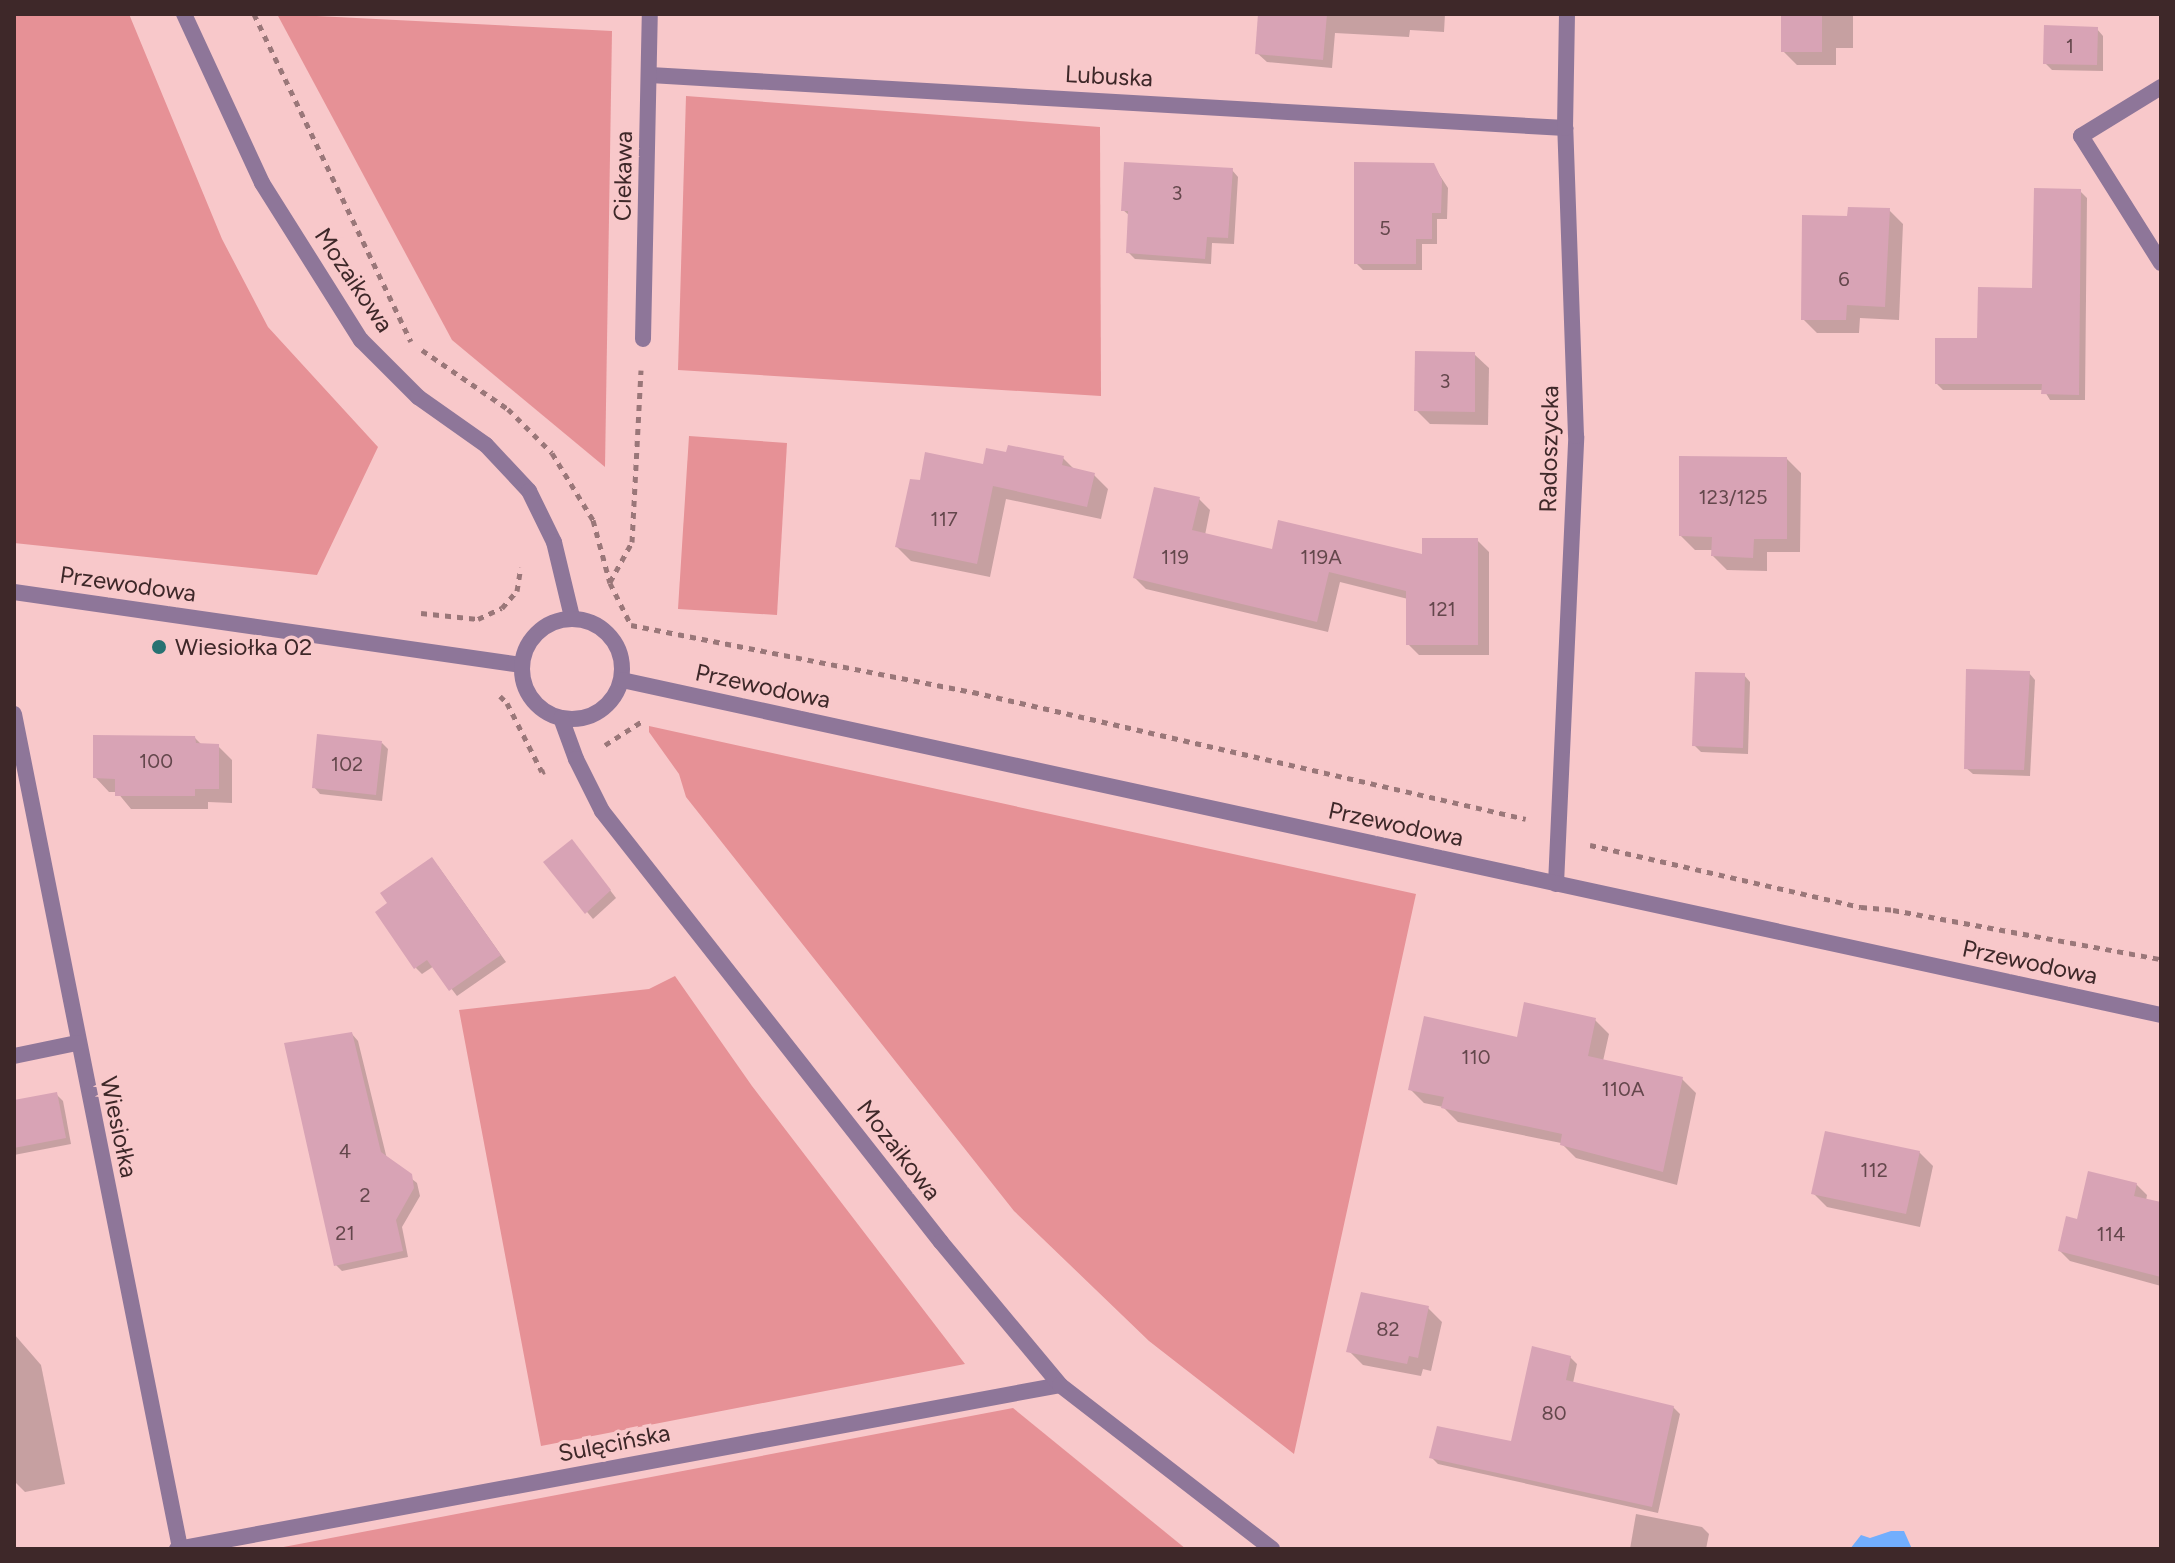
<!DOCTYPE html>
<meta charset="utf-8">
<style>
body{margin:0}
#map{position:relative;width:2175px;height:1563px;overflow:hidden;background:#f8c8ca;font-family:Figtree,sans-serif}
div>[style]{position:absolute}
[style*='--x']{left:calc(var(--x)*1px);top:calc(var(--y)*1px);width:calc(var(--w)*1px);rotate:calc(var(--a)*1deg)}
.green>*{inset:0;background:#e69196}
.water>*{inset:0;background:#72aefd}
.shadow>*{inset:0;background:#0003}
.building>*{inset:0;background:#d8a3b5}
.path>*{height:5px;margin-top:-2.5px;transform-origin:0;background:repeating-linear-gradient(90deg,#9a7779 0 6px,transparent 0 12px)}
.minor>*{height:16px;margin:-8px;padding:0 8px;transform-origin:8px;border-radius:8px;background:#8e7699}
.tertiary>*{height:16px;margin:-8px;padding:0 8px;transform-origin:8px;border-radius:8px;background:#8e7699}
.tertiary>.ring{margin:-8px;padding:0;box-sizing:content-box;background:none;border:16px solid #8e7699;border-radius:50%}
.dots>*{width:22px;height:22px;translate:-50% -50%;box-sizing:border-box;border:4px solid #f8c8ca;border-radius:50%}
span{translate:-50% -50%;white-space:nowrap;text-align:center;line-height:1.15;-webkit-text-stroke:7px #f8c8ca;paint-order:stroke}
.number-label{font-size:20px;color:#64474c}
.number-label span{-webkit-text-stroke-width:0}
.street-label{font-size:24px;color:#3e2829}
.poi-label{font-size:24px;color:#3e2829}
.left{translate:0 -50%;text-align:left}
.frame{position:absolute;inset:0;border:16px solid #3e2829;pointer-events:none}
</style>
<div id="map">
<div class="green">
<div style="clip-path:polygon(14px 14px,129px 14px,222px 239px,268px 327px,378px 447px,317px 575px,14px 543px)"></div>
<div style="clip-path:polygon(277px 14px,612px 31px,605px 467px,452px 340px)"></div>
<div style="clip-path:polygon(686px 96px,1100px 127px,1101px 396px,678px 370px)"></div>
<div style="clip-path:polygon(689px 436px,787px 443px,777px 615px,678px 609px)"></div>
<div style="clip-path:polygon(649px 726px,1416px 894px,1294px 1454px,1149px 1341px,1014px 1211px,686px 797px,679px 774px,649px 732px)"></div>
<div style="clip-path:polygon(675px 976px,752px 1086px,965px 1364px,541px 1446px,459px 1010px,649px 989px)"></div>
<div style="clip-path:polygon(1013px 1408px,1186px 1549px,273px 1549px)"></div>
</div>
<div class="water">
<div style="clip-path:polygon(1891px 1531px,1904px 1531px,1912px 1549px,1850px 1549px,1861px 1535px,1870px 1538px)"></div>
</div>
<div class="shadow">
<div style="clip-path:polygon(1260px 14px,1445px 14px,1444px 32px,1410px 30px,1409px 37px,1335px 33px,1332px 68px,1267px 62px,1257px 53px)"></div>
<div style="clip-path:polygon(1783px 14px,1853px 14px,1853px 48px,1836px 48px,1836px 65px,1797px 65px,1783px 51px)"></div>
<div style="clip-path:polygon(2097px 29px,2103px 36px,2103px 71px,2052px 70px,2045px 63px)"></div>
<div style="clip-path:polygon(1433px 165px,1448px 188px,1447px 219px,1437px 219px,1437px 244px,1422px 244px,1422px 270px,1363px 270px,1356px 263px)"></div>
<div style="clip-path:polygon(1232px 170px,1238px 177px,1234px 244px,1212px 243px,1211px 264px,1135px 259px,1128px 252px,1130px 216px,1123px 210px)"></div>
<div style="clip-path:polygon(2080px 191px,2087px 198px,2085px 400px,2050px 400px,2044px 390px,1943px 390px,1937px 384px,2034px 290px)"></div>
<div style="clip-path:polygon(1889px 210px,1903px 224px,1899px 320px,1860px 318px,1859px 333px,1817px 333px,1803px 319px,1849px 218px)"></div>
<div style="clip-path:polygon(1474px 354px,1489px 368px,1488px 425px,1430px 424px,1416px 410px)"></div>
<div style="clip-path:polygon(1063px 458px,1076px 471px,1094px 475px,1108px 489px,1101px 519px,1006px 499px,990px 577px,911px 561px,897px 547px,922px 483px,984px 466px)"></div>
<div style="clip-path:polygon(1787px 459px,1801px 473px,1800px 552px,1767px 552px,1767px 571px,1727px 570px,1713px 556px,1713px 550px,1695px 550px,1681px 536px)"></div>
<div style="clip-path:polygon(1199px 499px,1210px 510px,1205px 535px,1273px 551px,1424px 556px,1477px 540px,1489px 552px,1489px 655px,1419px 655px,1408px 644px,1408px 599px,1340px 582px,1328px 632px,1146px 589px,1135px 578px)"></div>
<div style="clip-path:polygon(2029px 673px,2035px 680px,2030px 776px,1973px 774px,1966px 768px)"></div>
<div style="clip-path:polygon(1744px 675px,1750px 682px,1748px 754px,1701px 752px,1694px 745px)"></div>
<div style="clip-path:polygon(195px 738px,202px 745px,218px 746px,232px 760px,232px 803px,208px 802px,208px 809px,131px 809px,117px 792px,109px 792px,95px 777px)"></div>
<div style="clip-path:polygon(382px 743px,388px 749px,382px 801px,320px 794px,314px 787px)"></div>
<div style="clip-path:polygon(578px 848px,616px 898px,593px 919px,546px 863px)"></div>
<div style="clip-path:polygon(438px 866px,506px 962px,457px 996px,434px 966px,422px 974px,416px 968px)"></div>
<div style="clip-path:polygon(1595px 1020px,1609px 1034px,1603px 1061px,1682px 1079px,1696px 1093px,1677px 1185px,1576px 1158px,1561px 1143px,1458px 1122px,1443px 1107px,1424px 1103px,1410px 1089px,1518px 1039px)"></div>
<div style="clip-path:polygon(352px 1034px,358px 1041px,387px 1159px,417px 1183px,420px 1196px,402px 1227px,408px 1257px,342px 1271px,336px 1265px)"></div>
<div style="clip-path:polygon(56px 1094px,63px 1101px,71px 1144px,14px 1155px,14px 1102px)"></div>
<div style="clip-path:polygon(1919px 1152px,1933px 1166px,1920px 1227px,1827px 1207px,1813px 1193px)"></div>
<div style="clip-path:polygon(2136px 1184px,2147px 1195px,2146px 1201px,2161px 1205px,2161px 1286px,2070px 1261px,2060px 1251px,2078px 1221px)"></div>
<div style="clip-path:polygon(1428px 1308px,1442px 1322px,1431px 1371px,1423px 1369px,1421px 1376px,1363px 1365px,1349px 1351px)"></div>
<div style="clip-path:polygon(14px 1334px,41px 1365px,65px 1484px,25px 1492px,14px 1481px)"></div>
<div style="clip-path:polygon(1570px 1357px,1577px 1364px,1573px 1383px,1673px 1407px,1680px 1414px,1658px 1513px,1438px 1464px,1432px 1458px,1513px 1444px)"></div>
<div style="clip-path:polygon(1636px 1514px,1702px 1527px,1709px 1534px,1706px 1549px,1630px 1549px)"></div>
</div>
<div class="building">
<div style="clip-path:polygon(1258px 14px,1327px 14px,1323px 60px,1255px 54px)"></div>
<div style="clip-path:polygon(1781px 14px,1822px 14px,1822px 52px,1781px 52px)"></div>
<div style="clip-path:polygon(2044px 25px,2098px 27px,2097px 65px,2043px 64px)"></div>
<div style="clip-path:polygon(1124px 162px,1233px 168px,1228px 238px,1207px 237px,1205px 259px,1126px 253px,1128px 211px,1121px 211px)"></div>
<div style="clip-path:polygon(1354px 162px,1434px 163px,1442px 180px,1441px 213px,1432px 213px,1432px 239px,1416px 239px,1416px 264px,1354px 264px)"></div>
<div style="clip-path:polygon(2034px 188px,2081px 189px,2079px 395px,2041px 394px,2042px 384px,1935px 384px,1935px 338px,1977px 338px,1978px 287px,2032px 288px)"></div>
<div style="clip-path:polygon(1848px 207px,1890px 208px,1885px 307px,1847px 305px,1846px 320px,1801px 320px,1802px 215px,1847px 216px)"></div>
<div style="clip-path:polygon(1415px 351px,1475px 352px,1475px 412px,1414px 411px)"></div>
<div style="clip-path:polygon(1008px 445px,1064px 456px,1062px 465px,1095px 473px,1087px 507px,993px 486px,977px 564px,895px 547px,910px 479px,920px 480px,925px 452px,983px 464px,986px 448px,1006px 452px)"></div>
<div style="clip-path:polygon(1679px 456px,1787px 457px,1787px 539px,1754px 539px,1753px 558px,1711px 556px,1712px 537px,1679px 536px)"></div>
<div style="clip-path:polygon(1154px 487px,1200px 497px,1192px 530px,1272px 549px,1278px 520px,1422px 554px,1422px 538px,1478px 538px,1478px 645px,1406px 645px,1406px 591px,1329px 572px,1317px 622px,1133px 578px)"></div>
<div style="clip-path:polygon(1966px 669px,2030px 671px,2024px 770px,1964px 769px)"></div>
<div style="clip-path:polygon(1695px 672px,1745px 673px,1743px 748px,1692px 746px)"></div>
<div style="clip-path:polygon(317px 734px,382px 741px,376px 795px,312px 788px)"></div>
<div style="clip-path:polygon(93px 735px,195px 736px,196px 743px,219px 744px,219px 789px,195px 789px,195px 796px,115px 796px,115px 779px,93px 778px)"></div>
<div style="clip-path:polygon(572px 839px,611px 890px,585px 914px,543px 862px)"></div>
<div style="clip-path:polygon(432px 857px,501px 955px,449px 991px,427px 960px,414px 969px,375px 912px,387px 903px,380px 893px)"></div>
<div style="clip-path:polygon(1524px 1002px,1596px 1018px,1588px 1056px,1683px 1077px,1663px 1172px,1560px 1145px,1562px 1134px,1441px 1108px,1444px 1097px,1408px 1090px,1424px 1016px,1517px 1037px)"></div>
<div style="clip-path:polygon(352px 1032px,381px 1152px,412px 1174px,414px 1188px,396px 1220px,403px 1251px,334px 1266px,284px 1043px)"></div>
<div style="clip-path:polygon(57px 1092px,66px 1138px,14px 1148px,14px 1100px)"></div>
<div style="clip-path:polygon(1825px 1131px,1920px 1151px,1906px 1214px,1811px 1194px)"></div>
<div style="clip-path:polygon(2088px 1171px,2137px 1183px,2134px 1196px,2161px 1202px,2161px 1277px,2058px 1251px,2066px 1216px,2077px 1219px)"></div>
<div style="clip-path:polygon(1361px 1292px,1429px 1306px,1418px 1358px,1409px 1356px,1407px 1364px,1346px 1352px)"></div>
<div style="clip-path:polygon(1532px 1346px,1571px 1356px,1566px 1380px,1674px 1406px,1652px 1507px,1429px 1458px,1437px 1426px,1511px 1441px)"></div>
</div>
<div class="path">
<div style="--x:254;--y:14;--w:363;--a:64.4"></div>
<div style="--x:422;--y:350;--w:104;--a:34.5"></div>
<div style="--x:508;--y:409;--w:62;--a:45"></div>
<div style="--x:552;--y:453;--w:79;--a:58.5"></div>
<div style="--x:593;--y:520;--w:65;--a:74.9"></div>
<div style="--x:610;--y:583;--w:47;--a:63.4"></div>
<div style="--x:631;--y:625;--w:349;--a:11.1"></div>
<div style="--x:973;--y:692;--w:567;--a:12.93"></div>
<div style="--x:610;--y:582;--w:46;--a:-61.2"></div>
<div style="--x:632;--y:542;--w:172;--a:-87"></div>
<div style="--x:421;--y:613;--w:57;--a:6"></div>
<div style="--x:478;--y:619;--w:26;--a:-25"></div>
<div style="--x:502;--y:608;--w:23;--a:-49"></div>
<div style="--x:517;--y:591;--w:24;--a:-81"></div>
<div style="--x:500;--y:696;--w:10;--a:45"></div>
<div style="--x:507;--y:703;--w:77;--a:63.1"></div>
<div style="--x:542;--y:772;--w:3;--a:-18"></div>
<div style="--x:605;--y:745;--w:46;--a:-32.7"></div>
<div style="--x:1590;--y:845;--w:278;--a:12.9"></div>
<div style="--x:1861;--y:907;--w:32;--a:5"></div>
<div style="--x:1893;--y:910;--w:272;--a:10.4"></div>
</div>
<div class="minor">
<div style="--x:650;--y:75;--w:917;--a:3.32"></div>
<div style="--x:2161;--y:87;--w:94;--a:148.5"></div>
<div style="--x:2081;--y:136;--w:150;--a:57.8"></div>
<div style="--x:643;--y:339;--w:325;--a:-88.8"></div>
<div style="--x:14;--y:714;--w:850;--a:78.74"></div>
<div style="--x:1556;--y:884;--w:448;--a:-87.4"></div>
<div style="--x:1576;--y:436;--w:308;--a:-92"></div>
<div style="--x:1565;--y:128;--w:114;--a:-89"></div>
<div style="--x:14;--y:1056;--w:64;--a:-11.7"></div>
<div style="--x:177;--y:1549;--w:898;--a:-10.52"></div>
</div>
<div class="tertiary">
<div style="--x:184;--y:14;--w:186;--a:65.2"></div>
<div style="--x:262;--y:183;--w:186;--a:57.8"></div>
<div style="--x:361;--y:340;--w:81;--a:45"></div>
<div style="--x:418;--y:397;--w:83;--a:35.2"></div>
<div style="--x:486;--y:445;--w:63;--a:46.9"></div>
<div style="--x:529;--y:491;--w:57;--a:63.9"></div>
<div style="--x:554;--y:542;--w:77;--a:76.5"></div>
<div style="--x:14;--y:592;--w:512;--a:8.19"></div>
<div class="ring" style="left:522px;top:619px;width:84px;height:84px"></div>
<div style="--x:622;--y:680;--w:1575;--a:12.28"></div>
<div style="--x:561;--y:718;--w:44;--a:69.9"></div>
<div style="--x:576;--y:759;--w:58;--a:63.4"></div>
<div style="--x:602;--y:811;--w:548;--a:51.81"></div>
<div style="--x:941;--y:1242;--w:186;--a:50.2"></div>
<div style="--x:1060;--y:1385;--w:268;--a:37.7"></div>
</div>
<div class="dots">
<div style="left:159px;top:647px;background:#277272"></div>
</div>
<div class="number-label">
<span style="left:2070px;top:46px">1</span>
<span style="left:1177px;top:193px">3</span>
<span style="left:1385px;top:228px">5</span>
<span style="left:1844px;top:279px">6</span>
<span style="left:1445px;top:381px">3</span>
<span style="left:1733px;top:497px">123/125</span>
<span style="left:944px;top:519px">117</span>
<span style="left:1175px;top:557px">119</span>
<span style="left:1321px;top:557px">119A</span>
<span style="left:1442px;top:609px">121</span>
<span style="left:156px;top:761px">100</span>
<span style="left:347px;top:764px">102</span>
<span style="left:1476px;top:1057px">110</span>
<span style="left:1623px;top:1089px">110A</span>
<span style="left:345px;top:1151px">4</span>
<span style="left:1874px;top:1170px">112</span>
<span style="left:365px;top:1195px">2</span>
<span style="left:345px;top:1233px">21</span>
<span style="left:2111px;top:1234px">114</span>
<span style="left:1388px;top:1329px">82</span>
<span style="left:1554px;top:1413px">80</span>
</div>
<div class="street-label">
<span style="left:1109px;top:76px;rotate:3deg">Lubuska</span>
<span style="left:623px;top:176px;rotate:-89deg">Ciekawa</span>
<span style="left:354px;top:280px;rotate:56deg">Mozaikowa</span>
<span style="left:1549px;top:449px;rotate:-89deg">Radoszycka</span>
<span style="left:128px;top:584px;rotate:8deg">Przewodowa</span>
<span style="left:763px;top:686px;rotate:12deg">Przewodowa</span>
<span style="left:1396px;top:824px;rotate:12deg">Przewodowa</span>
<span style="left:2030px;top:962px;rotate:12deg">Przewodowa</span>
<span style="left:119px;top:1127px;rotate:78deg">Wiesiołka</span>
<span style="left:899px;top:1150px;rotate:52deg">Mozaikowa</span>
<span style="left:614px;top:1443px;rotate:-11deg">Sulęcińska</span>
</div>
<div class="poi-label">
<span class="left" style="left:175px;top:647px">Wiesiołka 02</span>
</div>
<div class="frame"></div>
</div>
